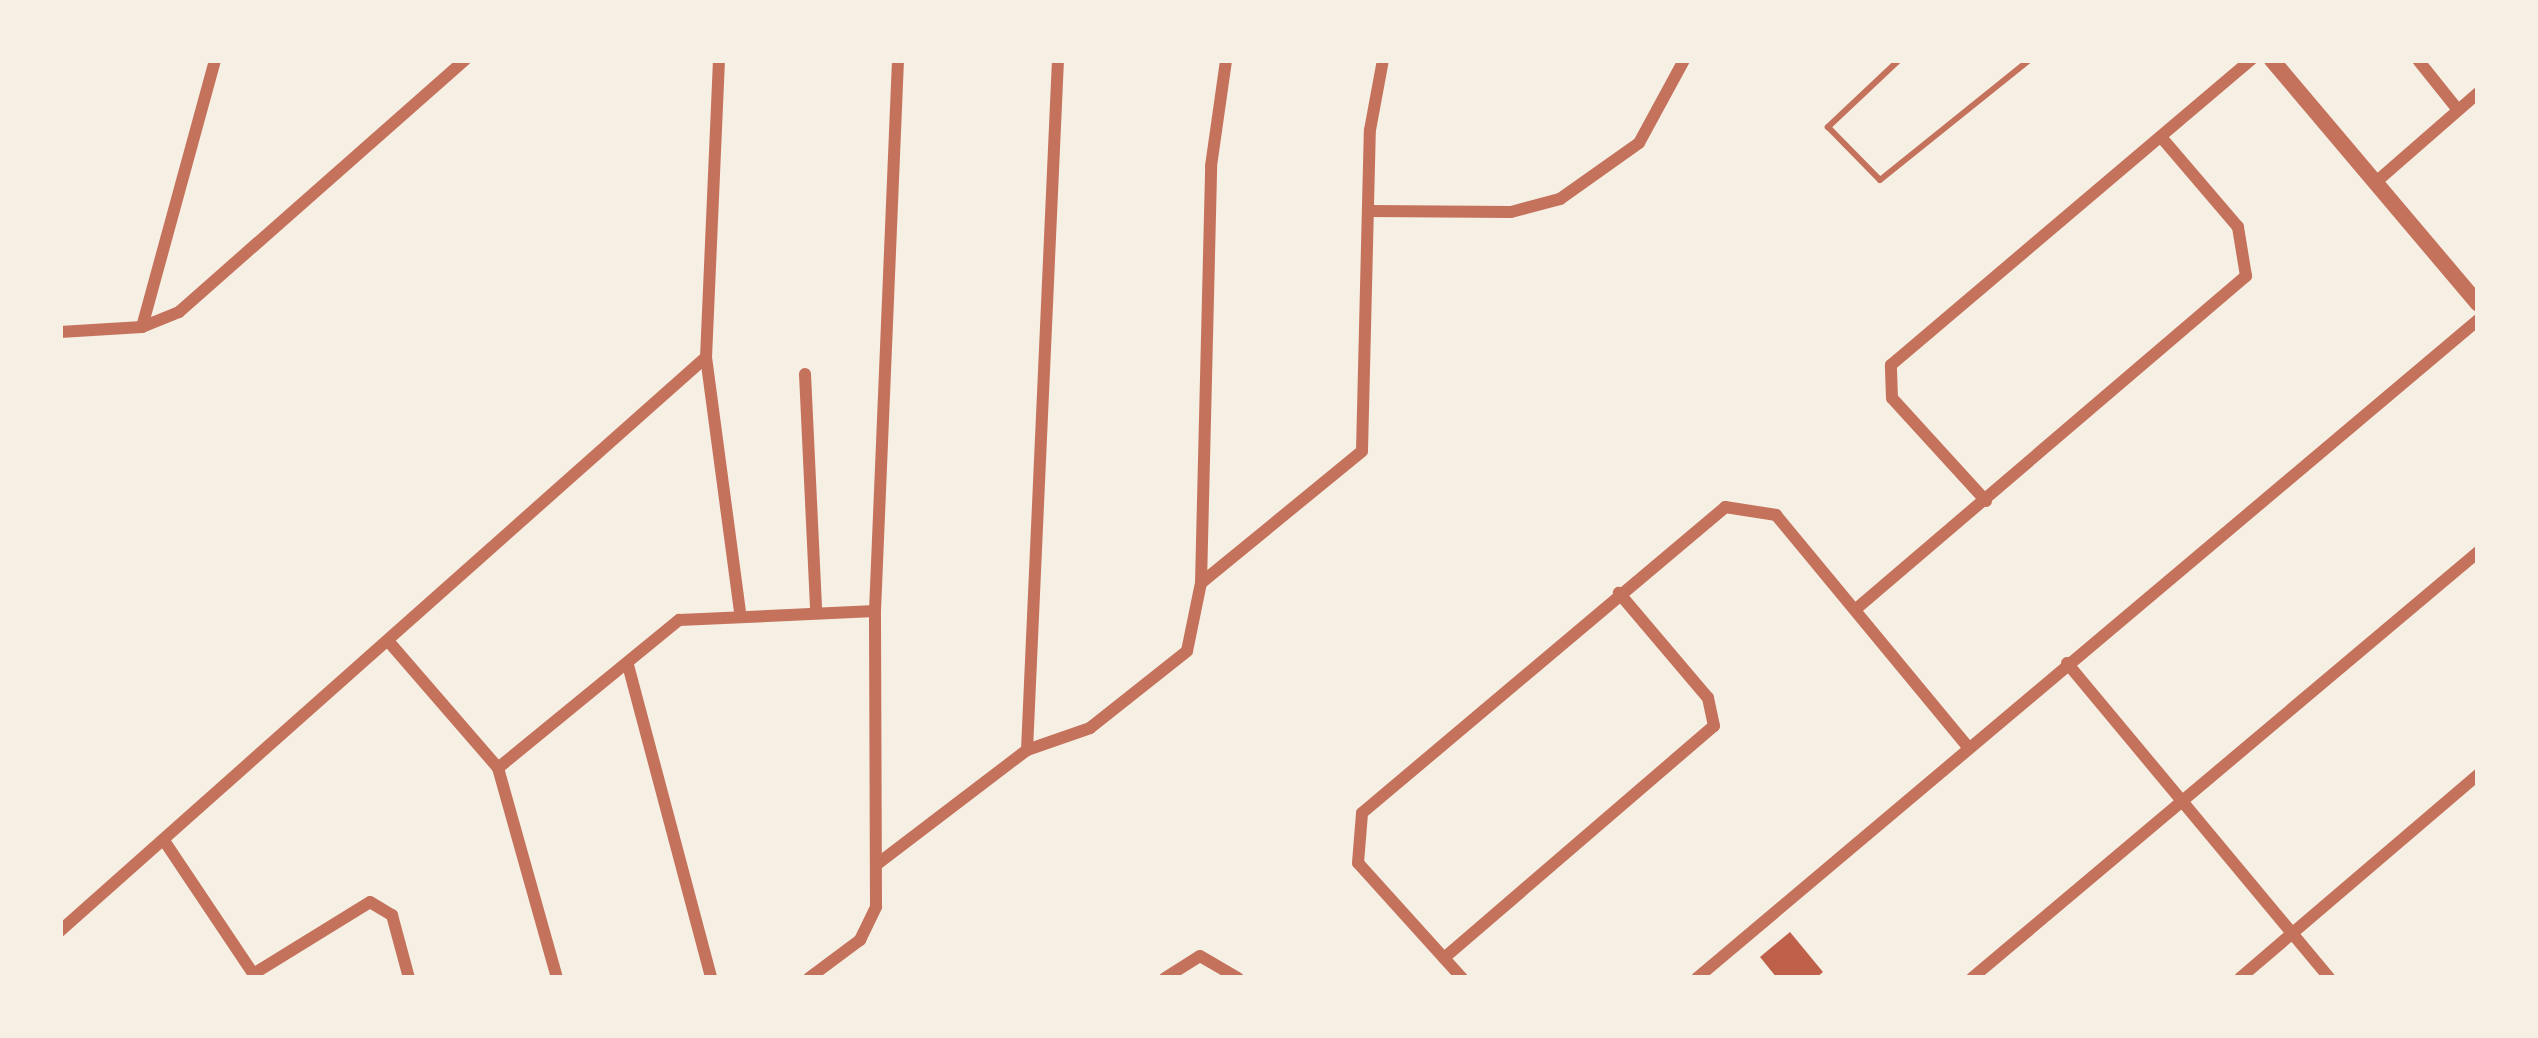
<!DOCTYPE html>
<style>
body{margin:0}
#map{position:relative;width:2538px;height:1038px;overflow:hidden;background:#f6efe4;font-family:Jost,sans-serif}
div>[style]{position:absolute}
[style*='--x']{left:calc(var(--x)*1px);top:calc(var(--y)*1px);width:calc(var(--w)*1px);rotate:calc(var(--a)*1deg)}
.building>*{inset:0;background:#bf614a}
.service>*{height:6px;margin:-3px;padding:0 3px;transform-origin:3px;border-radius:3px;background:#c5725c}
.minor>*{height:12px;margin:-6px;padding:0 6px;transform-origin:6px;border-radius:6px;background:#c5725c}
.tertiary>*{height:16px;margin:-8px;padding:0 8px;transform-origin:8px;border-radius:8px;background:#c5725c}
span{translate:-50% -50%;white-space:nowrap;text-align:center;line-height:1.15;-webkit-text-stroke:12px #f6efe4;paint-order:stroke}
.frame{position:absolute;inset:0;border:63px solid #f6efe4;pointer-events:none}
</style>
<div id="map">
<div class="building">
<div style="clip-path:polygon(1790px 932px,1823px 972px,1816px 978px,1777px 978px,1760px 957px)"></div>
</div>
<div class="service">
<div style="--x:1899;--y:60;--w:98;--a:136.7"></div>
<div style="--x:1828;--y:127;--w:74;--a:45.5"></div>
<div style="--x:1880;--y:180;--w:191;--a:-38.8"></div>
</div>
<div class="minor">
<div style="--x:719;--y:60;--w:297;--a:92.5"></div>
<div style="--x:706;--y:357;--w:256;--a:82.4"></div>
<div style="--x:2418;--y:60;--w:64;--a:51.3"></div>
<div style="--x:2376;--y:182;--w:135;--a:-41.1"></div>
<div style="--x:1370;--y:211;--w:141;--a:0.4"></div>
<div style="--x:1511;--y:212;--w:51;--a:-14.9"></div>
<div style="--x:1560;--y:199;--w:97;--a:-35.3"></div>
<div style="--x:1639;--y:143;--w:94;--a:-61.5"></div>
<div style="--x:142;--y:327;--w:277;--a:-74.7"></div>
<div style="--x:60;--y:332;--w:82;--a:-3.5"></div>
<div style="--x:142;--y:327;--w:40;--a:-22"></div>
<div style="--x:179;--y:312;--w:381;--a:-41.4"></div>
<div style="--x:805;--y:374;--w:236;--a:87.3"></div>
<div style="--x:1986;--y:501;--w:139;--a:-132.4"></div>
<div style="--x:1892;--y:398;--w:33;--a:-92"></div>
<div style="--x:1891;--y:365;--w:472;--a:-40.3"></div>
<div style="--x:1201;--y:583;--w:208;--a:-39.3"></div>
<div style="--x:1362;--y:451;--w:321;--a:-88.6"></div>
<div style="--x:1370;--y:130;--w:71;--a:-79.5"></div>
<div style="--x:1856;--y:609;--w:513;--a:-40.49"></div>
<div style="--x:2246;--y:276;--w:50;--a:-99.3"></div>
<div style="--x:2238;--y:227;--w:118;--a:-130.5"></div>
<div style="--x:389;--y:642;--w:167;--a:49.1"></div>
<div style="--x:498;--y:768;--w:218;--a:74.3"></div>
<div style="--x:2067;--y:663;--w:410;--a:50.2"></div>
<div style="--x:628;--y:665;--w:324;--a:75.1"></div>
<div style="--x:1027;--y:750;--w:691;--a:-87.43"></div>
<div style="--x:498;--y:768;--w:234;--a:-39.3"></div>
<div style="--x:679;--y:620;--w:196;--a:-2.6"></div>
<div style="--x:165;--y:842;--w:164;--a:56.2"></div>
<div style="--x:876;--y:865;--w:190;--a:-37.3"></div>
<div style="--x:1027;--y:750;--w:67;--a:-19.2"></div>
<div style="--x:1090;--y:728;--w:124;--a:-38.4"></div>
<div style="--x:1187;--y:651;--w:69;--a:-78.4"></div>
<div style="--x:1201;--y:583;--w:417;--a:-88.6"></div>
<div style="--x:1211;--y:166;--w:107;--a:-81.9"></div>
<div style="--x:60;--y:931;--w:864;--a:-41.62"></div>
<div style="--x:1444;--y:958;--w:356;--a:-40.7"></div>
<div style="--x:1714;--y:726;--w:29;--a:-102"></div>
<div style="--x:1708;--y:698;--w:138;--a:-130.3"></div>
<div style="--x:255;--y:973;--w:135;--a:-31.7"></div>
<div style="--x:370;--y:902;--w:26;--a:31"></div>
<div style="--x:392;--y:915;--w:65;--a:74.9"></div>
<div style="--x:809;--y:978;--w:64;--a:-36.7"></div>
<div style="--x:860;--y:940;--w:37;--a:-64"></div>
<div style="--x:876;--y:907;--w:296;--a:-90.2"></div>
<div style="--x:875;--y:611;--w:551;--a:-87.61"></div>
<div style="--x:1165;--y:978;--w:41;--a:-32.2"></div>
<div style="--x:1200;--y:956;--w:44;--a:30.1"></div>
<div style="--x:1462;--y:978;--w:155;--a:-132.1"></div>
<div style="--x:1358;--y:863;--w:50;--a:-85.4"></div>
<div style="--x:1362;--y:813;--w:475;--a:-40.1"></div>
<div style="--x:1725;--y:507;--w:52;--a:8.9"></div>
<div style="--x:1776;--y:515;--w:301;--a:50.4"></div>
<div style="--x:1697;--y:978;--w:1021;--a:-40.11"></div>
<div style="--x:1972;--y:978;--w:661;--a:-40.09"></div>
<div style="--x:2240;--y:978;--w:313;--a:-40.5"></div>
</div>
<div class="tertiary">
<div style="--x:2272;--y:60;--w:319;--a:49.8"></div>
</div>
<div class="frame"></div>
</div>
